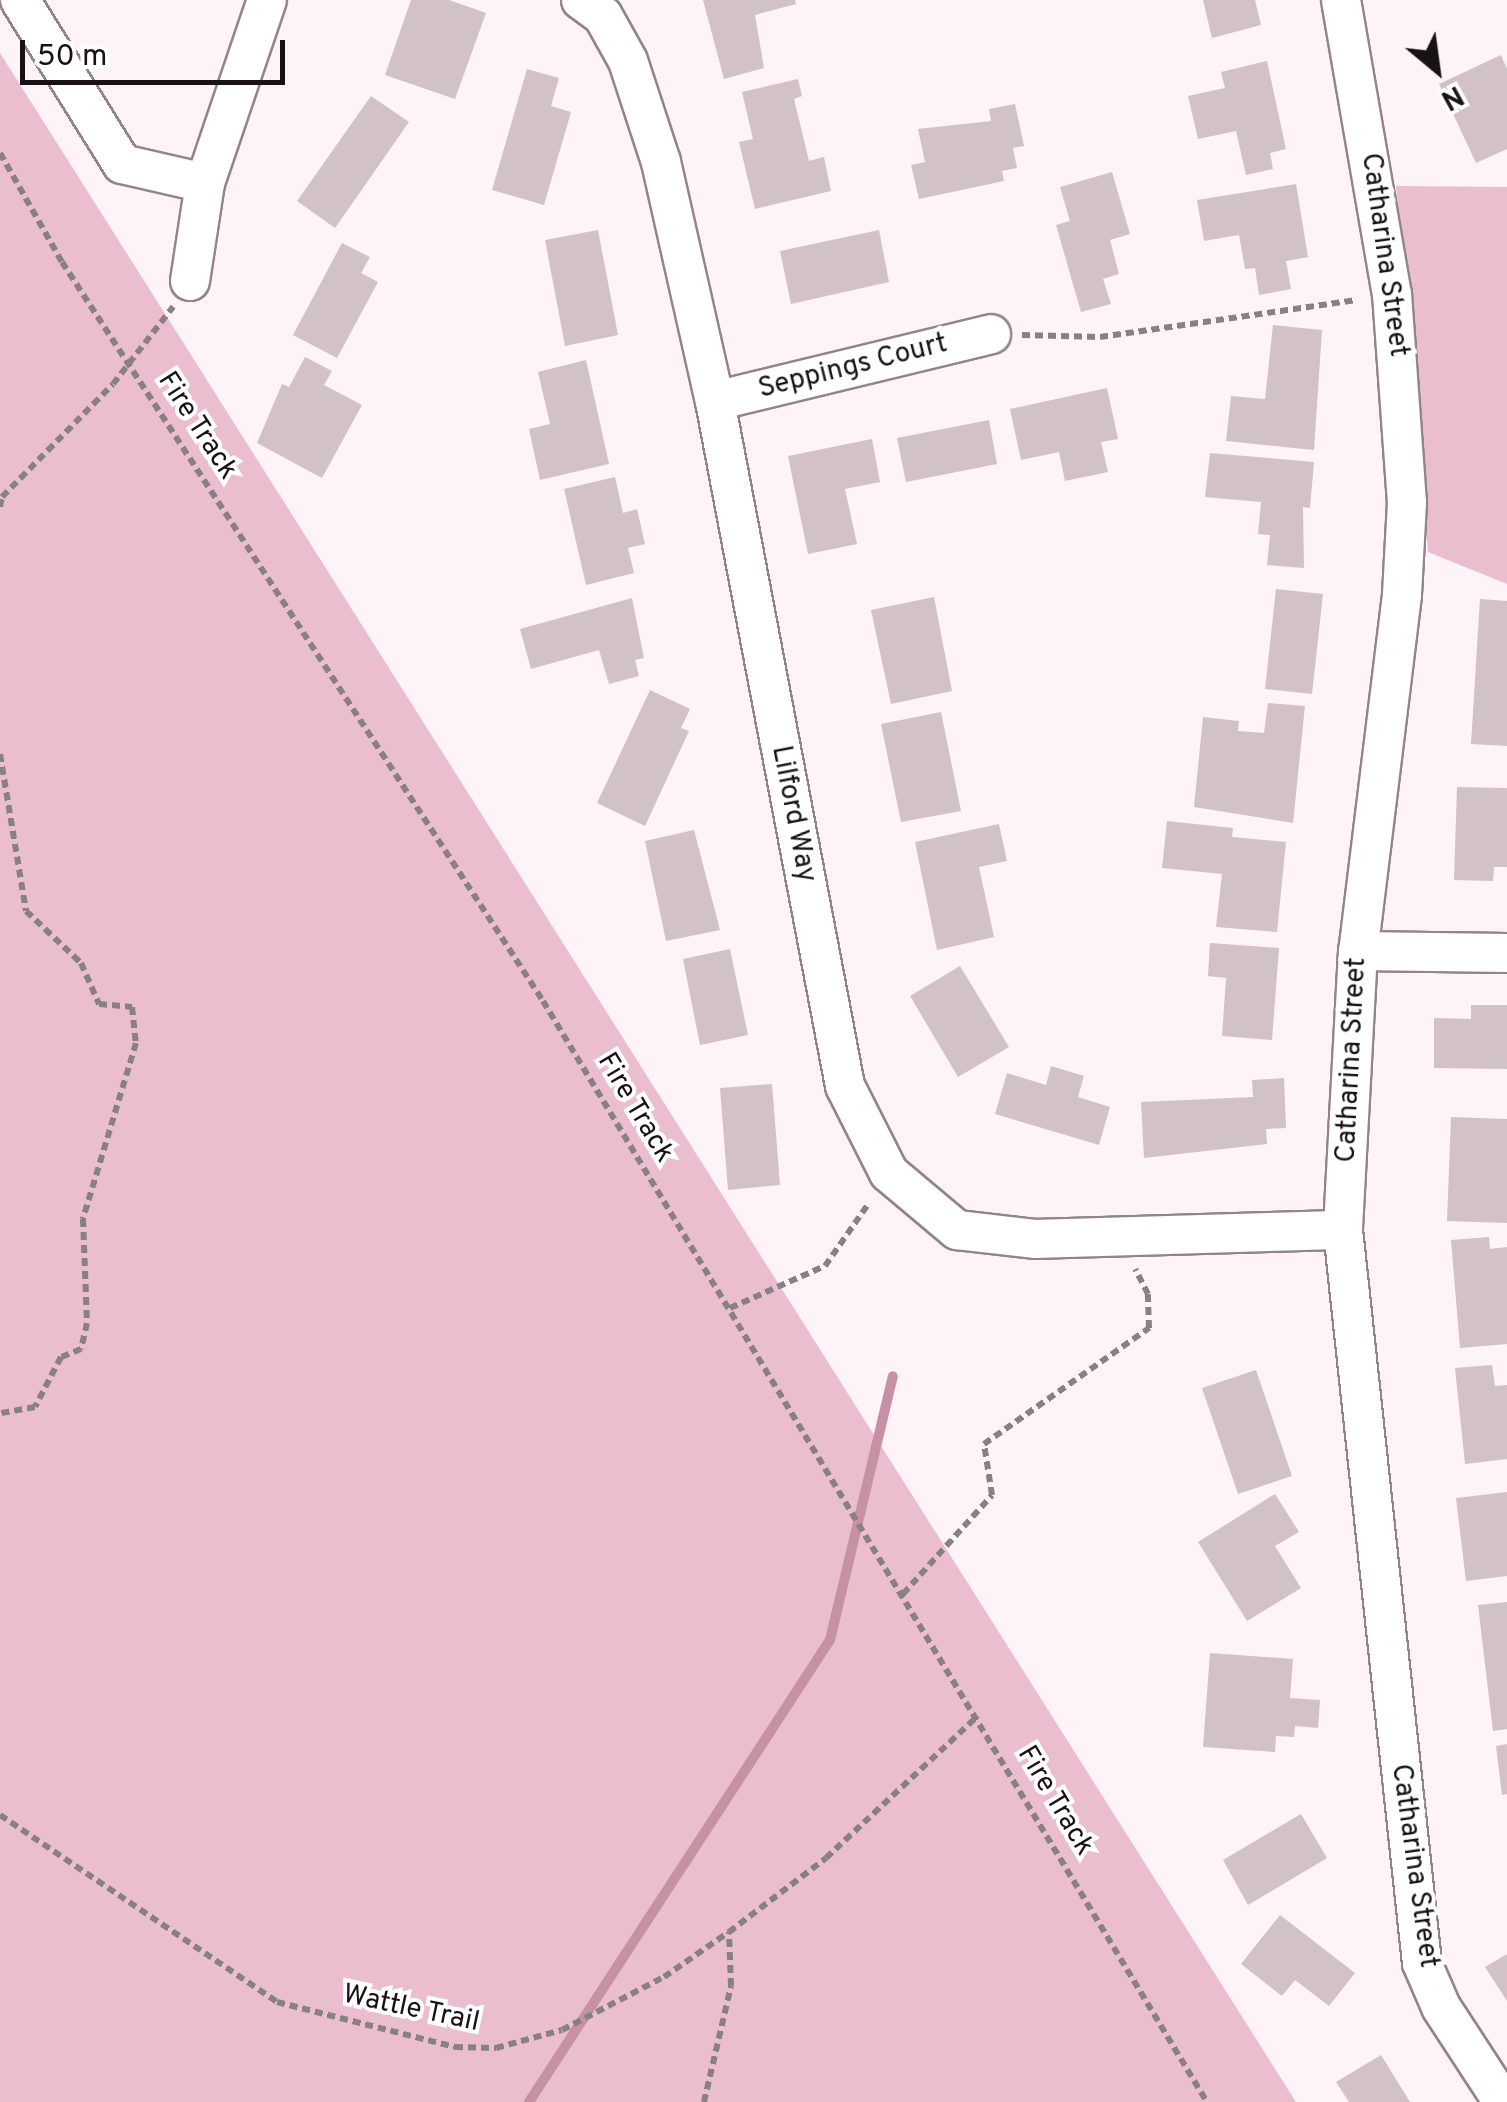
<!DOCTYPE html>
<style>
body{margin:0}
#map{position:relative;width:1507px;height:2102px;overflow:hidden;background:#fef3f7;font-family:Overpass,sans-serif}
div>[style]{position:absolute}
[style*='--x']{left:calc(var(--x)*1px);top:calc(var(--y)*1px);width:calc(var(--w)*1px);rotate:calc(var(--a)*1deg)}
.green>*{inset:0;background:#eabecf}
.stream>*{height:10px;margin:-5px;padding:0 5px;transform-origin:5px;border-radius:5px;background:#c690a5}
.building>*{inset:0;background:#d2c1c7}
.path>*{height:6px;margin-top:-3px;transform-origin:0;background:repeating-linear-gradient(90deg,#898083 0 8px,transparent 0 13px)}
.roads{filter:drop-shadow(2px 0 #94848a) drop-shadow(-2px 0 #94848a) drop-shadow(0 2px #94848a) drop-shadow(0 -2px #94848a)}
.minor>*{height:38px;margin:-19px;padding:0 19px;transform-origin:19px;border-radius:19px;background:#fff}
span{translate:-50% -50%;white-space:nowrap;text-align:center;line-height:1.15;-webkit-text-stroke:8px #fff;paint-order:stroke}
.street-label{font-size:28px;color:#181214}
.north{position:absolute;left:1387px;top:20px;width:100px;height:100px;-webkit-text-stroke:8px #fff;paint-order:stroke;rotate:151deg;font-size:28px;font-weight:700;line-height:40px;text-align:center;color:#181214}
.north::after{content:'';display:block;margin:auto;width:35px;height:45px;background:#181214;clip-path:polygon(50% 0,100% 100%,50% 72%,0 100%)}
.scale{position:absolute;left:20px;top:40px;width:265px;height:45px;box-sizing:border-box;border:5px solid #181214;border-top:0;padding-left:12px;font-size:30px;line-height:35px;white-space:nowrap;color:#181214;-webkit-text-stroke:8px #fff;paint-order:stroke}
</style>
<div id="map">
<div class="green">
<div style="clip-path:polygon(0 53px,1296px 2102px,0 2102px)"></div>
<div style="clip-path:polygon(1396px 186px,1507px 187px,1507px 584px,1428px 552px)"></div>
</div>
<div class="stream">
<div style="--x:529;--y:2102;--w:551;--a:-56.92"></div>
<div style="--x:830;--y:1640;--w:271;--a:-76.6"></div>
</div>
<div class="building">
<div style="clip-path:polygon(411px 0,449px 0,486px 13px,455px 99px,385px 75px)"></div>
<div style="clip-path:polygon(703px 0,795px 0,796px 4px,755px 15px,764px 68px,724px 79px)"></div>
<div style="clip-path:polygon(1203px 0,1255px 0,1261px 25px,1212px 38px)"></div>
<div style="clip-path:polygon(1501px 55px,1507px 69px,1507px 149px,1476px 163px,1439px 84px)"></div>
<div style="clip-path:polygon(1267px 61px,1286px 149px,1270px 153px,1273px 169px,1246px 175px,1236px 131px,1198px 139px,1188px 96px,1225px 88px,1221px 72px)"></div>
<div style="clip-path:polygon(527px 69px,559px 78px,551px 106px,571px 112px,544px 205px,492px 190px)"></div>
<div style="clip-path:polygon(798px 79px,802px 96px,794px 99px,809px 161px,824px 157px,831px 191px,755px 209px,739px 142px,753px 139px,742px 92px)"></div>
<div style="clip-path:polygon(371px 96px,409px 122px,335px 228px,297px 201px)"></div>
<div style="clip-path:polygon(1015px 104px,1024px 146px,1013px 148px,1017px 168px,1002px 171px,1004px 181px,919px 199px,911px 165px,925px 162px,918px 129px,991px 121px,989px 109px)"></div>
<div style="clip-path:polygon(1112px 172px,1130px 234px,1110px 240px,1119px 274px,1103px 279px,1111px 304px,1081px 312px,1056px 225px,1070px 221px,1060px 187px)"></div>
<div style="clip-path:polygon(1296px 184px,1308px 257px,1286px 261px,1291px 289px,1259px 295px,1255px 268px,1245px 269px,1239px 235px,1204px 241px,1197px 200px)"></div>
<div style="clip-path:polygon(598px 230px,618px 335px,565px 346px,545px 240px)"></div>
<div style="clip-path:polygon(879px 230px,889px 282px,791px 304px,780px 251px)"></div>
<div style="clip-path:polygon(342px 243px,370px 257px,361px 273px,378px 282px,337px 358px,293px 335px)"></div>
<div style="clip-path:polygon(1273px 325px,1322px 330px,1314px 450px,1226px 441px,1231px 396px,1265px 399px)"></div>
<div style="clip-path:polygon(305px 357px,332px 371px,324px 385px,362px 405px,322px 478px,257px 443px,282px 384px,289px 387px)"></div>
<div style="clip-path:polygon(586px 360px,609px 464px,540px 480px,529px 429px,550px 424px,538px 372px)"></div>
<div style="clip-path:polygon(1107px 388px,1118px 439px,1101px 442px,1108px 472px,1065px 481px,1059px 452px,1021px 460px,1010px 409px)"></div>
<div style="clip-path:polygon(989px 420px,997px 464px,906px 482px,897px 438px)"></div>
<div style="clip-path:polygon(872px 439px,880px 482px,845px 489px,857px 544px,808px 554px,788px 456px)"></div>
<div style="clip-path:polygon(1210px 453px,1314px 462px,1310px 508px,1303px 507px,1304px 568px,1267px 565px,1270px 535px,1258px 534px,1261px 502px,1205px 497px)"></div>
<div style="clip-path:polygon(615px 477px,623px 513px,637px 509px,645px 544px,628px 548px,634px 573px,586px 585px,564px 489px)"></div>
<div style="clip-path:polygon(1276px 589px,1323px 594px,1312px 694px,1265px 689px)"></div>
<div style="clip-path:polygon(934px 597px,952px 691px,891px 704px,871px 610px)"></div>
<div style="clip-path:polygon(632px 598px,644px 658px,635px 660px,639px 676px,609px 684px,599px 650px,531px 669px,520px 629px)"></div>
<div style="clip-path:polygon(1480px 599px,1507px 601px,1507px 746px,1471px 744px)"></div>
<div style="clip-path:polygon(650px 690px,690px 709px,681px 728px,689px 731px,645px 826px,597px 803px)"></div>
<div style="clip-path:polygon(1268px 703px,1305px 706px,1293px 823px,1194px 807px,1203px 717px,1239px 721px,1238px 731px,1264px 733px)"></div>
<div style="clip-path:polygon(941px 712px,961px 811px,901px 822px,881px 724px)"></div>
<div style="clip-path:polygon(1457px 787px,1507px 788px,1507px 867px,1494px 867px,1493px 881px,1454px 880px)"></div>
<div style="clip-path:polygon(1167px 821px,1233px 828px,1232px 837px,1286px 842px,1277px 932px,1216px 927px,1222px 874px,1162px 868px)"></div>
<div style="clip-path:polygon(999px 824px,1007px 861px,979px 867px,994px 937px,937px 950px,915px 842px)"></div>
<div style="clip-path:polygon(694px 830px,720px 930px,666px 941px,645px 841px)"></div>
<div style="clip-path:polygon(1210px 943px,1279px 948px,1272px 1040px,1222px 1036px,1226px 978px,1208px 976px)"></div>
<div style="clip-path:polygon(730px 949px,748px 1035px,700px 1045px,683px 959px)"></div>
<div style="clip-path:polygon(960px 966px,1009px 1047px,958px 1077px,910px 996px)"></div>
<div style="clip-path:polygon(1471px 1005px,1507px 1005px,1507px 1069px,1434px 1068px,1434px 1018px,1471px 1019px)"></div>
<div style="clip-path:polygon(1051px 1066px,1084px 1076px,1078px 1097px,1110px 1107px,1099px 1145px,995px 1114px,1007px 1073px,1046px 1085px)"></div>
<div style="clip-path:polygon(1284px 1078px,1286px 1128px,1266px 1129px,1267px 1144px,1144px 1158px,1141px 1102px,1253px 1097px,1252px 1080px)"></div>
<div style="clip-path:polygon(772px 1084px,780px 1185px,728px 1190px,720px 1088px)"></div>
<div style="clip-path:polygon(1451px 1117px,1507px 1119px,1507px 1223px,1447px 1221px)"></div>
<div style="clip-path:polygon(1489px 1237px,1490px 1249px,1507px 1247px,1507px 1344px,1460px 1348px,1451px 1240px)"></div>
<div style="clip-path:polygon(1492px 1365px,1495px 1386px,1507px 1385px,1507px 1459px,1465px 1464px,1455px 1368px)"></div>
<div style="clip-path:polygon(1256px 1370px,1292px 1476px,1238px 1494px,1202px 1388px)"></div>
<div style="clip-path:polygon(1507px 1492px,1507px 1576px,1466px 1581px,1456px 1498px)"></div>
<div style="clip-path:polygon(1275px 1494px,1299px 1532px,1275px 1546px,1301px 1588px,1247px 1621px,1198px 1542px)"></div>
<div style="clip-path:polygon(1507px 1602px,1507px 1729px,1493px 1731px,1478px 1605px)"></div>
<div style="clip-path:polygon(1210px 1653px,1293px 1659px,1290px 1698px,1320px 1700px,1318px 1728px,1295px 1726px,1294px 1737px,1276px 1736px,1275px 1752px,1203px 1747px)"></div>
<div style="clip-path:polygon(1507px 1744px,1507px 1794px,1502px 1795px,1496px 1746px)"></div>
<div style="clip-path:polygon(1301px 1814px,1327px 1858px,1248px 1905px,1223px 1860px)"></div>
<div style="clip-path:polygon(1280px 1915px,1355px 1973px,1329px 2006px,1295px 1980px,1282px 1996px,1241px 1964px)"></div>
<div style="clip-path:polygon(1507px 1954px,1507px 2001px,1485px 1967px)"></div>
<div style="clip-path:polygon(1381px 2055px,1410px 2102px,1349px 2102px,1336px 2082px)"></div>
</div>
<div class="path">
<div style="--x:0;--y:153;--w:125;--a:60.4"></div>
<div style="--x:62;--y:262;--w:882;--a:56.94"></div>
<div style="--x:543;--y:1001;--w:1286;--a:58.91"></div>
<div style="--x:1022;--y:335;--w:78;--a:1.5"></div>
<div style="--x:1100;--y:337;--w:259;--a:-8.2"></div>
<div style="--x:0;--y:507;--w:10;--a:-79"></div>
<div style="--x:2;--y:497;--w:158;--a:-45.5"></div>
<div style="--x:113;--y:384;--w:98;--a:-52.1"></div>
<div style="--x:0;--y:754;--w:159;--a:80.6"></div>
<div style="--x:26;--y:911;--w:76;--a:43.4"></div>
<div style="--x:81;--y:963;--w:45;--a:66.3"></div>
<div style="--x:99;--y:1004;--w:33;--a:5"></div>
<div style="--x:132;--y:1007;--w:36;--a:84"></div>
<div style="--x:136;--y:1043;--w:184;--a:106.8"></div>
<div style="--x:83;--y:1219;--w:104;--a:87.8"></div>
<div style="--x:87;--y:1323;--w:27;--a:103"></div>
<div style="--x:81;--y:1349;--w:22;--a:158"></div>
<div style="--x:61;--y:1357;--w:56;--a:117.5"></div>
<div style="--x:35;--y:1407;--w:36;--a:170"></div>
<div style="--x:730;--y:1308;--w:104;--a:-23.9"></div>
<div style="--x:825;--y:1266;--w:77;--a:-55.1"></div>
<div style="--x:903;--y:1594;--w:133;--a:-48"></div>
<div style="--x:992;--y:1495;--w:52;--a:-98.9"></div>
<div style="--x:984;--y:1444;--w:202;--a:-35.1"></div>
<div style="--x:1149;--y:1328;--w:34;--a:-92"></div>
<div style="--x:1148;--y:1294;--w:28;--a:-117"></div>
<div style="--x:0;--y:1815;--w:334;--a:34"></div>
<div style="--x:277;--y:2002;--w:184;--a:14.2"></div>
<div style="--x:455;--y:2047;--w:41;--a:1.4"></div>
<div style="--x:496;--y:2048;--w:68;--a:-15.3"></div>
<div style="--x:562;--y:2030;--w:115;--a:-27.5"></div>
<div style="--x:664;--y:1977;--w:79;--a:-34.7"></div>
<div style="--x:729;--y:1932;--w:122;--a:-37.3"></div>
<div style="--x:826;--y:1858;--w:208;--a:-43.1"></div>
<div style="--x:704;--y:2102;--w:119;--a:-76.9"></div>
<div style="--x:731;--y:1986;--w:54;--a:-92.1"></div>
</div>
<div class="roads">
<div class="minor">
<div style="--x:20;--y:0;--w:193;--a:58.1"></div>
<div style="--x:122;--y:164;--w:85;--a:12.9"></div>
<div style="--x:581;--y:0;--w:27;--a:36"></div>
<div style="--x:603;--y:16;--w:51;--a:60.9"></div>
<div style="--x:628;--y:61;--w:106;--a:71.9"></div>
<div style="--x:661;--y:162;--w:245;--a:77.3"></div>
<div style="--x:715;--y:401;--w:697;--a:79.25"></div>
<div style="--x:845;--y:1086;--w:97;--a:63.2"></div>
<div style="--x:889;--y:1173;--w:89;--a:40"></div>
<div style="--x:957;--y:1230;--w:80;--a:6.5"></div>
<div style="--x:1036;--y:1239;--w:307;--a:-1.7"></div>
<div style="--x:1341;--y:0;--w:298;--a:80.2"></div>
<div style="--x:1392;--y:294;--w:209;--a:85.9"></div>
<div style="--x:1407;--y:502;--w:93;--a:93.1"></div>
<div style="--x:1402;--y:595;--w:359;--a:97"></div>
<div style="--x:1358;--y:951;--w:279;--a:93.1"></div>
<div style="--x:1343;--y:1230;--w:737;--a:83.85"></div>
<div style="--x:1422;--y:1963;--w:48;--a:66.6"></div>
<div style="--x:1441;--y:2007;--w:113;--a:56.9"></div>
<div style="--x:190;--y:281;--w:99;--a:-81.3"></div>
<div style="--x:205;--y:183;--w:193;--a:-71.3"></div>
<div style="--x:715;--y:401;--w:284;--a:-13.6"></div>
<div style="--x:1358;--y:951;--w:149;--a:0.8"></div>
</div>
</div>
<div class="street-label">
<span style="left:1384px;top:255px;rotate:82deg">Catharina Street</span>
<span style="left:853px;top:367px;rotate:-14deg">Seppings Court</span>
<span style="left:197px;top:426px;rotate:57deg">Fire Track</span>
<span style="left:793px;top:814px;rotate:79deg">Lilford Way</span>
<span style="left:1352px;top:1060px;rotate:-87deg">Catharina Street</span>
<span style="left:635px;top:1108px;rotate:59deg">Fire Track</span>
<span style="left:1055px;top:1801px;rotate:59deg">Fire Track</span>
<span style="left:1414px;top:1866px;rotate:82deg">Catharina Street</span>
<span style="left:411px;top:2009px;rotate:12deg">Wattle Trail</span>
</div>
<div class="north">N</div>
<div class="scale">50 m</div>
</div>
